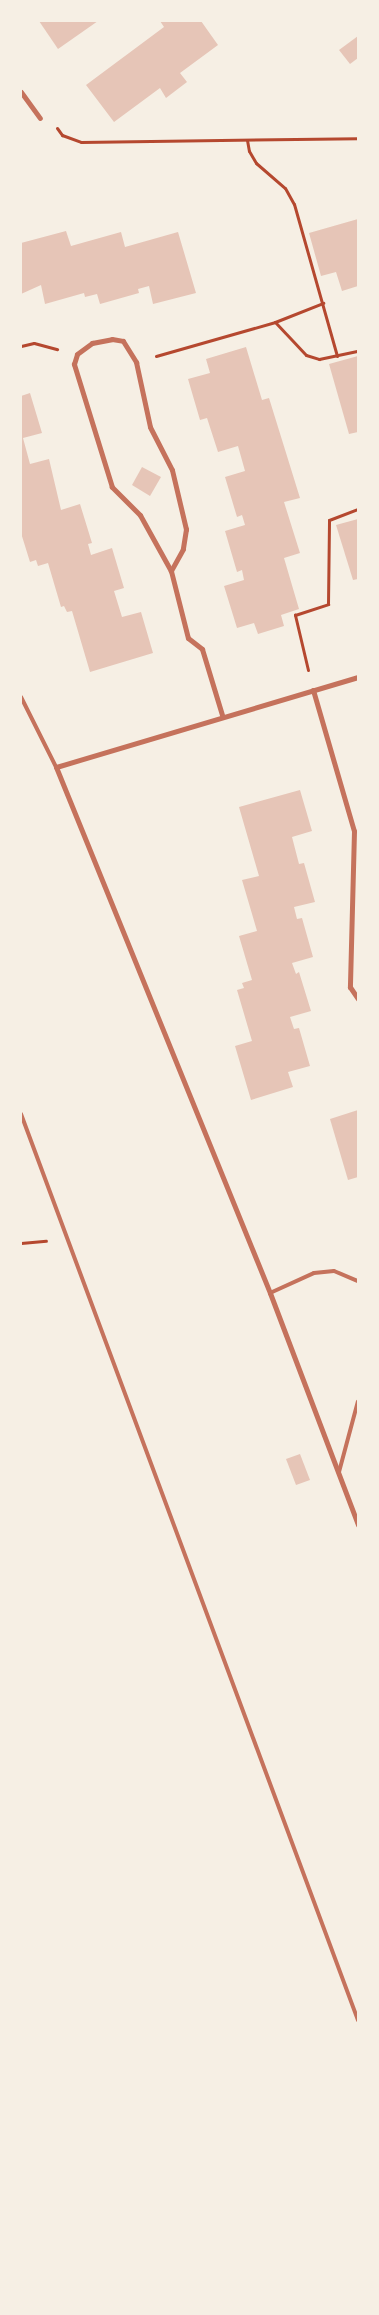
<!DOCTYPE html>
<style>
body{margin:0}
#map{position:relative;width:379px;height:2315px;overflow:hidden;background:#f6efe4;font-family:"Nunito Sans",sans-serif}
div>[style]{position:absolute}
[style*='--x']{left:calc(var(--x)*1px);top:calc(var(--y)*1px);width:calc(var(--w)*1px);rotate:calc(var(--a)*1deg)}
.building>*{inset:0;background:#e6c5b7}
.path>*{height:3px;margin:-1.5px;padding:0 1.5px;transform-origin:1.5px;border-radius:1.5px;background:#b5482f}
.service>*{height:4px;margin:-2px;padding:0 2px;transform-origin:2px;border-radius:2px;background:#c5725c}
.minor>*{height:5px;margin:-2.5px;padding:0 2.5px;transform-origin:2.5px;border-radius:2.5px;background:#c5725c}
span{translate:-50% -50%;white-space:nowrap;text-align:center;line-height:1.15;-webkit-text-stroke:4px #f6efe4;paint-order:stroke}
.frame{position:absolute;inset:0;border:22px solid #f6efe4;pointer-events:none}
</style>
<div id="map">
<div class="building">
<div style="clip-path:polygon(39px 21px,98px 21px,58px 49px)"></div>
<div style="clip-path:polygon(160px 21px,201px 21px,218px 45px,180px 73px,187px 82px,166px 98px,160px 88px,114px 122px,86px 85px,164px 27px)"></div>
<div style="clip-path:polygon(358px 36px,358px 58px,350px 64px,339px 50px)"></div>
<div style="clip-path:polygon(358px 219px,358px 286px,342px 291px,336px 272px,321px 276px,309px 233px)"></div>
<div style="clip-path:polygon(66px 231px,71px 246px,121px 232px,125px 247px,178px 232px,196px 293px,153px 304px,149px 286px,138px 289px,139px 293px,100px 304px,97px 294px,85px 297px,84px 293px,45px 304px,41px 285px,21px 294px,21px 243px)"></div>
<div style="clip-path:polygon(246px 347px,262px 400px,269px 398px,300px 498px,284px 502px,300px 553px,284px 558px,299px 609px,281px 615px,284px 626px,258px 634px,254px 623px,237px 628px,224px 586px,244px 580px,242px 570px,237px 572px,225px 531px,245px 525px,242px 515px,237px 517px,225px 477px,245px 471px,238px 446px,218px 452px,207px 418px,200px 420px,188px 379px,210px 373px,206px 359px)"></div>
<div style="clip-path:polygon(358px 356px,358px 432px,349px 434px,329px 364px)"></div>
<div style="clip-path:polygon(30px 393px,42px 433px,23px 438px,30px 464px,49px 459px,61px 510px,80px 504px,92px 543px,88px 544px,91px 555px,112px 548px,124px 588px,114px 591px,122px 617px,141px 612px,153px 653px,90px 672px,72px 611px,67px 612px,64px 606px,61px 607px,48px 563px,38px 566px,36px 560px,30px 562px,21px 533px,21px 396px)"></div>
<div style="clip-path:polygon(142px 467px,161px 477px,150px 496px,132px 485px)"></div>
<div style="clip-path:polygon(358px 519px,358px 579px,353px 580px,336px 525px)"></div>
<div style="clip-path:polygon(300px 790px,312px 831px,292px 837px,299px 864px,304px 863px,315px 902px,294px 907px,297px 919px,302px 918px,313px 957px,292px 963px,296px 974px,299px 972px,311px 1011px,290px 1017px,294px 1029px,299px 1028px,310px 1066px,288px 1072px,293px 1087px,251px 1100px,235px 1046px,252px 1041px,237px 990px,244px 988px,242px 983px,252px 980px,239px 936px,257px 931px,242px 880px,259px 876px,239px 807px)"></div>
<div style="clip-path:polygon(358px 1110px,358px 1177px,348px 1180px,330px 1119px)"></div>
<div style="clip-path:polygon(300px 1454px,310px 1480px,296px 1485px,286px 1459px)"></div>
</div>
<div class="path">
<div style="--x:57;--y:128;--w:9;--a:54"></div>
<div style="--x:62;--y:135;--w:20;--a:20"></div>
<div style="--x:81;--y:142;--w:277;--a:-0.8"></div>
<div style="--x:247;--y:140;--w:11;--a:80"></div>
<div style="--x:249;--y:151;--w:14;--a:60"></div>
<div style="--x:256;--y:163;--w:38;--a:41"></div>
<div style="--x:285;--y:188;--w:18;--a:61"></div>
<div style="--x:294;--y:204;--w:158;--a:74.2"></div>
<div style="--x:275;--y:322;--w:52;--a:-21.6"></div>
<div style="--x:21;--y:346;--w:13;--a:-13"></div>
<div style="--x:34;--y:343;--w:24;--a:15"></div>
<div style="--x:156;--y:356;--w:124;--a:-15.9"></div>
<div style="--x:275;--y:322;--w:45;--a:46.8"></div>
<div style="--x:306;--y:355;--w:14;--a:17"></div>
<div style="--x:319;--y:359;--w:40;--a:-12"></div>
<div style="--x:308;--y:670;--w:57;--a:-103.3"></div>
<div style="--x:295;--y:615;--w:35;--a:-18"></div>
<div style="--x:328;--y:604;--w:84;--a:-89.3"></div>
<div style="--x:329;--y:520;--w:31;--a:-21"></div>
<div style="--x:21;--y:1243;--w:25;--a:-5"></div>
</div>
<div class="service">
<div style="--x:21;--y:697;--w:78;--a:63.4"></div>
<div style="--x:21;--y:1114;--w:967;--a:69.6"></div>
<div style="--x:270;--y:1293;--w:48;--a:-24.4"></div>
<div style="--x:314;--y:1273;--w:20;--a:-6"></div>
<div style="--x:334;--y:1271;--w:26;--a:23"></div>
<div style="--x:339;--y:1472;--w:73;--a:-75"></div>
</div>
<div class="minor">
<div style="--x:21;--y:92;--w:32;--a:54"></div>
<div style="--x:171;--y:571;--w:64;--a:-119"></div>
<div style="--x:140;--y:515;--w:40;--a:-135"></div>
<div style="--x:112;--y:487;--w:129;--a:-107.2"></div>
<div style="--x:74;--y:364;--w:10;--a:-73"></div>
<div style="--x:77;--y:354;--w:19;--a:-36"></div>
<div style="--x:92;--y:343;--w:20;--a:-11"></div>
<div style="--x:112;--y:339;--w:11;--a:10"></div>
<div style="--x:123;--y:341;--w:25;--a:58"></div>
<div style="--x:136;--y:362;--w:66;--a:77.8"></div>
<div style="--x:150;--y:427;--w:48;--a:62.9"></div>
<div style="--x:172;--y:470;--w:61;--a:76.7"></div>
<div style="--x:186;--y:529;--w:20;--a:99"></div>
<div style="--x:183;--y:549;--w:25;--a:119"></div>
<div style="--x:171;--y:571;--w:69;--a:75.8"></div>
<div style="--x:188;--y:638;--w:18;--a:38"></div>
<div style="--x:202;--y:649;--w:69;--a:73.1"></div>
<div style="--x:358;--y:677;--w:315;--a:163.4"></div>
<div style="--x:56;--y:767;--w:568;--a:67.86"></div>
<div style="--x:270;--y:1293;--w:248;--a:69.2"></div>
<div style="--x:313;--y:690;--w:147;--a:73.8"></div>
<div style="--x:354;--y:831;--w:156;--a:91.5"></div>
<div style="--x:350;--y:987;--w:14;--a:56"></div>
</div>
<div class="frame"></div>
</div>
